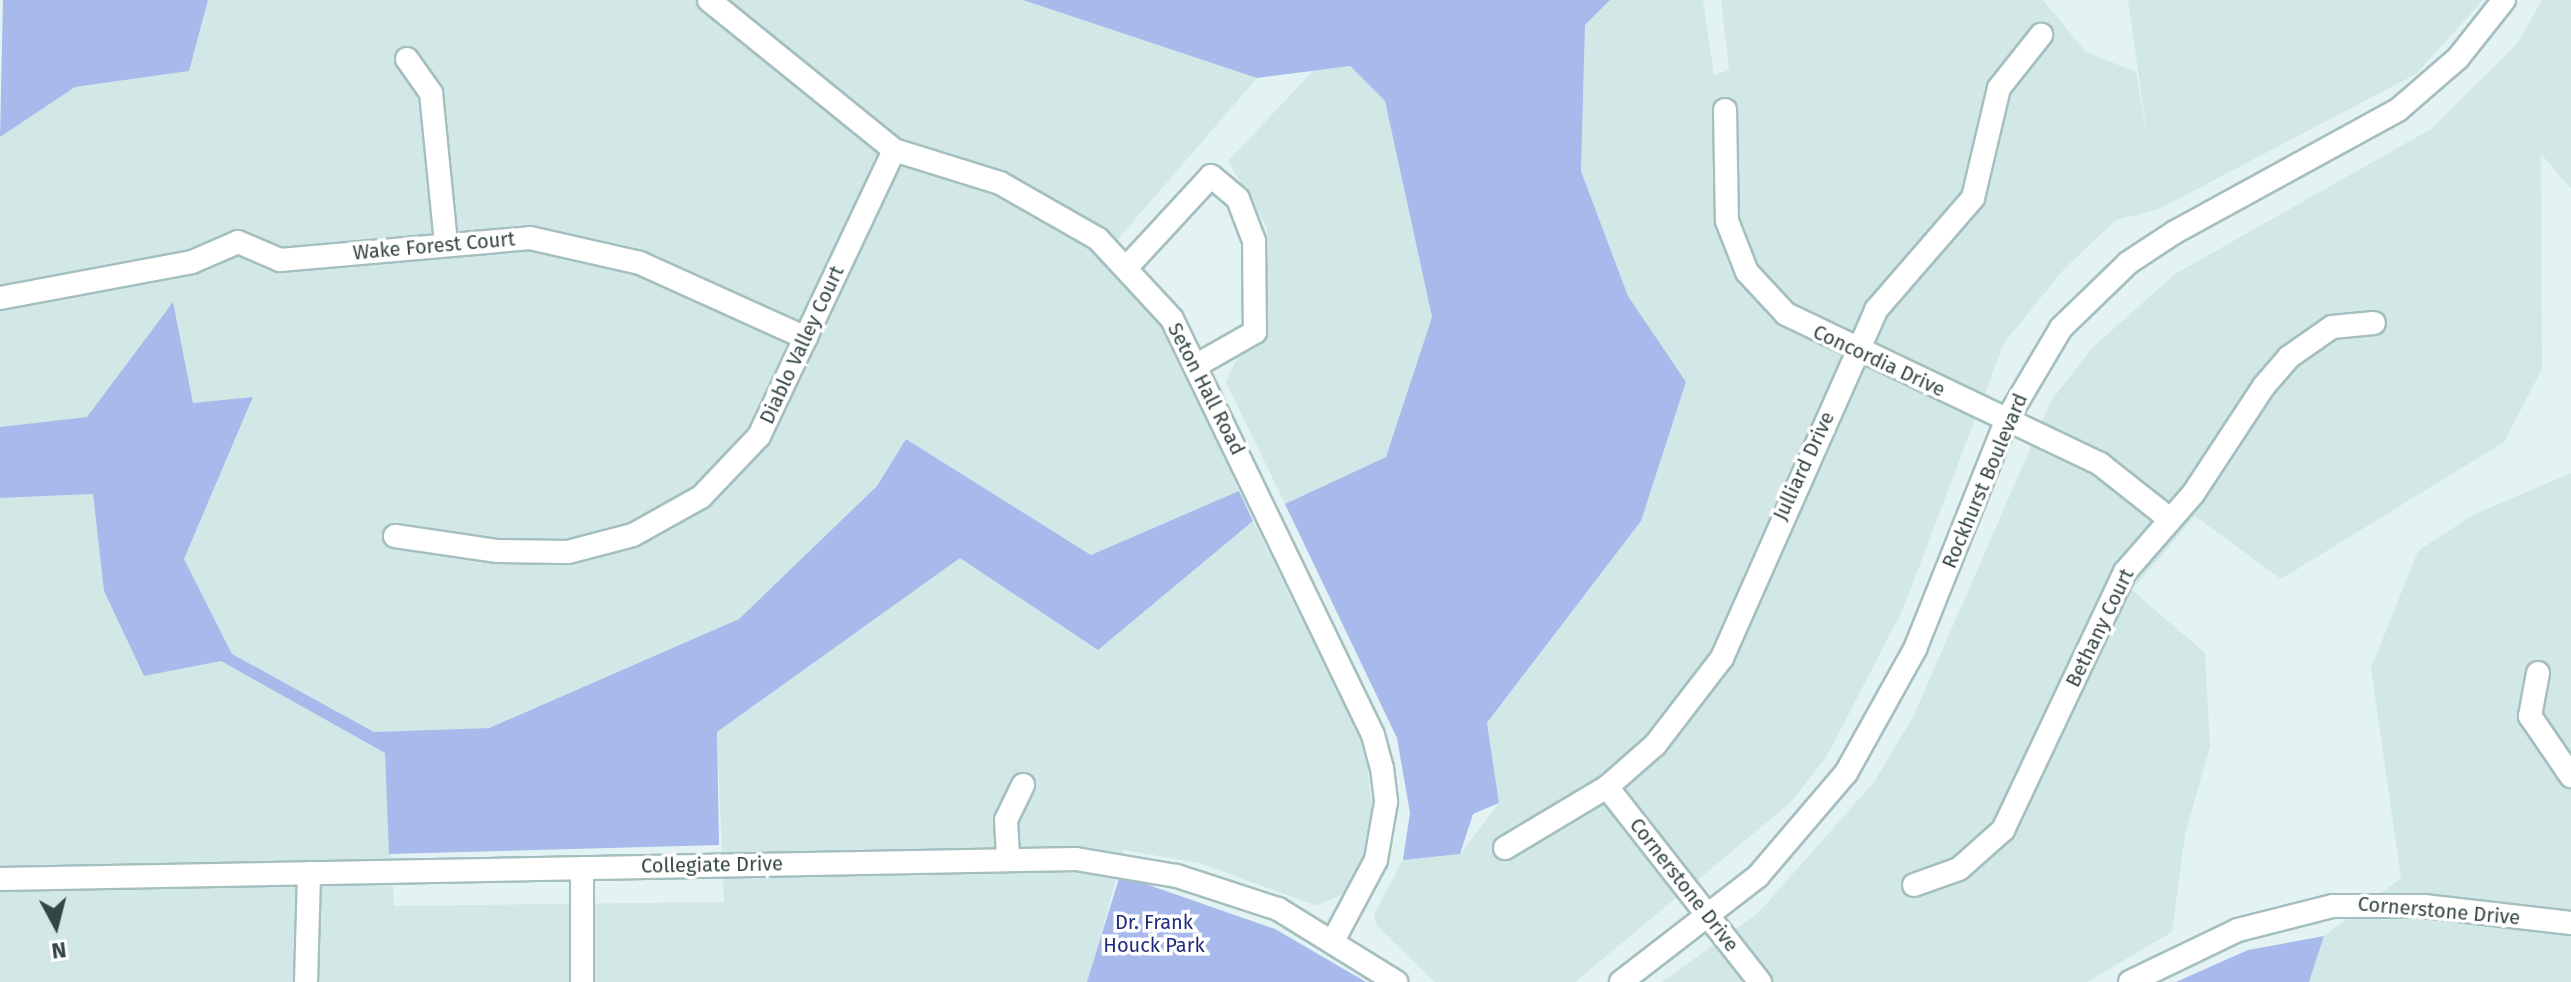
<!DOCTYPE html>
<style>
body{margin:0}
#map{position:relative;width:2571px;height:982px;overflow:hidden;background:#e3f3f3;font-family:"Fira Sans",sans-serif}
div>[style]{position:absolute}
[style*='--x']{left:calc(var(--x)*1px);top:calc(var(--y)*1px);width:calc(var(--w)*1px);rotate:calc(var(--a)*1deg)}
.residential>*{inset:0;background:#d1e8e7}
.green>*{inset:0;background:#a8b9ec}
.roads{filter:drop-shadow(2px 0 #a5bfbe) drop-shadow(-2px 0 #a5bfbe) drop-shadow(0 2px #a5bfbe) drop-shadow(0 -2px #a5bfbe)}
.minor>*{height:22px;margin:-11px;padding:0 11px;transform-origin:11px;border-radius:11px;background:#fff}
span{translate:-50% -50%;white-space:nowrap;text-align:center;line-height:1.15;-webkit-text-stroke:7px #fff;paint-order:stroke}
.street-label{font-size:20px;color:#334644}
.park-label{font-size:20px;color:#222a7c}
.north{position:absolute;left:16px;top:886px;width:80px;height:80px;-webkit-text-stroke:6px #fff;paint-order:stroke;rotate:173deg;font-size:22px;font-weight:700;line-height:32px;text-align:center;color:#334644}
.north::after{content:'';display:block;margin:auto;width:28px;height:36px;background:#334644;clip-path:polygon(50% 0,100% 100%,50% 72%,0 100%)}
</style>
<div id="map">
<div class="residential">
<div style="clip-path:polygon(208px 0,1023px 0,1257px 78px,1100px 260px,1166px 330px,1239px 491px,1092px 555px,906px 439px,877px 486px,739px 619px,488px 728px,374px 732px,232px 654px,184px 559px,253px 398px,193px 403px,172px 303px,87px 417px,0 427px,0 137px,75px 87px,189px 71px)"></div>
<div style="clip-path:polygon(1610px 0,1703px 0,1714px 75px,1729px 70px,1721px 0,2043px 0,2086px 52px,2136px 72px,2149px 148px,2128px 0,2483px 0,2416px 74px,2159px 209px,2116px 220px,2065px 268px,2004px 343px,1903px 609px,1827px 756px,1791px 802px,1575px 982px,1435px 982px,1377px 926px,1374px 914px,1403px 860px,1460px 854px,1499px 803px,1487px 724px,1641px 521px,1686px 382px,1628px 296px,1581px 171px,1585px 25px)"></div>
<div style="clip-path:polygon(2542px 0,2571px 0,2571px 189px,2541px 154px,2542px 369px,2504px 442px,2281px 579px,2195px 516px,2132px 590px,2205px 653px,2210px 746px,2185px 835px,2172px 932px,2087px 982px,1662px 982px,1758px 913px,1874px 782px,1913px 717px,2051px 401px,2093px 347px,2175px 274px,2431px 129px,2517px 44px)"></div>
<div style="clip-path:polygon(1350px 66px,1385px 101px,1432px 317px,1386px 457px,1285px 504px,1226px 382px,1265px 299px,1267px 264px,1267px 228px,1228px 161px,1313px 71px)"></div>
<div style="clip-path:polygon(2571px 473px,2571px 982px,2309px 982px,2324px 936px,2401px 878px,2371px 668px,2418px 551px,2473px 515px)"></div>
<div style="clip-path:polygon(93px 494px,104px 591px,144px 676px,221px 661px,385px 753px,394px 906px,724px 902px,717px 732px,960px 558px,1098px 650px,1253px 521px,1365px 748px,1373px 817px,1364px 860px,1349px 891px,1317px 906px,1199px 863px,1124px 850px,1088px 982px,0 982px,0 498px)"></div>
</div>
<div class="green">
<div style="clip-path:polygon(3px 0,208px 0,189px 71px,75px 87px,0 137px)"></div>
<div style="clip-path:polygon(1023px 0,1610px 0,1585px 25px,1581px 171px,1628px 296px,1686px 382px,1641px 521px,1487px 723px,1499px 803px,1473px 814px,1460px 854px,1403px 860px,1410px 813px,1397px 738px,1285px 504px,1386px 457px,1432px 317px,1385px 101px,1350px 66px,1257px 78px)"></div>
<div style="clip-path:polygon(173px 302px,193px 403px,253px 397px,184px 559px,232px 654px,374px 732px,489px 728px,739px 619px,877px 486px,906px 439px,1091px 555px,1239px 491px,1253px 521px,1098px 650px,960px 558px,717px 732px,719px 845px,389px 854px,385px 753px,221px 661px,144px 676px,104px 591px,93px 494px,0 498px,0 427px,87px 417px)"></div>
<div style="clip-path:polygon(1120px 875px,1275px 929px,1366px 982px,1087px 982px)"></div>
<div style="clip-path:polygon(2324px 936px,2309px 982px,2176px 982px,2248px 950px)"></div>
</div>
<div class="roads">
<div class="minor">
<div style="--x:709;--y:0;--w:238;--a:39"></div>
<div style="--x:894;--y:150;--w:111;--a:17.3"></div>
<div style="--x:1000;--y:183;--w:113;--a:29.7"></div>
<div style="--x:1098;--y:239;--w:109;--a:47.2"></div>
<div style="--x:1172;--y:319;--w:462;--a:64.2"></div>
<div style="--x:1373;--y:735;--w:34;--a:75"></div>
<div style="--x:1382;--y:768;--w:34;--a:83"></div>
<div style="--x:1386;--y:802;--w:59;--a:99.8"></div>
<div style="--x:1376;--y:860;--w:89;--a:118"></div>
<div style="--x:407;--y:59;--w:42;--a:54.8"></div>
<div style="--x:431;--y:93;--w:150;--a:84.3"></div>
<div style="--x:1725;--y:110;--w:111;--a:89"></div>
<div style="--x:1727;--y:221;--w:55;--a:68.6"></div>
<div style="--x:1747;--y:272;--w:57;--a:47.1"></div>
<div style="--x:1786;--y:314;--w:348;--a:25.5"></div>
<div style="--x:2100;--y:464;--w:85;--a:38.3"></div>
<div style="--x:1128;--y:266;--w:122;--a:-47.3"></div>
<div style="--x:1211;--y:176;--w:35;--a:40"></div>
<div style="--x:1238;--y:199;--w:45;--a:69.1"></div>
<div style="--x:1254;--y:241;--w:91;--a:89.4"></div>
<div style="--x:1255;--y:332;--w:67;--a:150.4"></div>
<div style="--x:0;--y:298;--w:195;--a:-10.6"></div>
<div style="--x:192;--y:262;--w:50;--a:-23.5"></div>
<div style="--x:238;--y:242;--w:46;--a:23.2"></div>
<div style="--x:280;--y:260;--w:251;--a:-5"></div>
<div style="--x:530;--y:238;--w:113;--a:12.8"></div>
<div style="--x:640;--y:263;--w:182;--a:24.3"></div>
<div style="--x:395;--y:536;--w:104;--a:8.3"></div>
<div style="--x:498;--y:551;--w:70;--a:0.8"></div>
<div style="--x:568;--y:552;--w:67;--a:-14.7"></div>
<div style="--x:633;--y:535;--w:78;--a:-29.2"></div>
<div style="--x:701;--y:497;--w:84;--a:-46.4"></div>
<div style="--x:759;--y:436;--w:316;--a:-64.7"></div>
<div style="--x:2538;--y:673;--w:44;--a:100.5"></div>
<div style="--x:2530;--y:716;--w:73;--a:55.7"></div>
<div style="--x:1607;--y:787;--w:248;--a:51.9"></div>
<div style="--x:1505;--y:848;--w:119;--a:-30.9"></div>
<div style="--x:1607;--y:787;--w:64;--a:-41.2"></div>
<div style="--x:1655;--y:745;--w:110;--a:-52.4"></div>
<div style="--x:1722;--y:658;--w:381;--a:-66.1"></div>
<div style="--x:1876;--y:310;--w:148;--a:-49.1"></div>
<div style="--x:1973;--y:198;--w:113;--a:-76.7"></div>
<div style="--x:1999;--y:88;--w:68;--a:-51.6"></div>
<div style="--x:1008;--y:858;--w:38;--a:-93"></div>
<div style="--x:1006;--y:820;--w:39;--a:-64"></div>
<div style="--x:582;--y:868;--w:114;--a:90"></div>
<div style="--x:0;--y:879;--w:1076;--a:-1.06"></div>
<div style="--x:1076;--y:859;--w:102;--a:9.6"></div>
<div style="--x:1177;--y:876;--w:106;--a:18.1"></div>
<div style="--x:1278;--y:909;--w:139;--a:31.7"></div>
<div style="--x:1914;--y:885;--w:48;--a:-19.6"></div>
<div style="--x:1959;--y:869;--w:59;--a:-41.6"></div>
<div style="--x:2003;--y:830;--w:285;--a:-64.7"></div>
<div style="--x:2125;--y:572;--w:103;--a:-48.9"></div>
<div style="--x:2193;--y:494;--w:129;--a:-56.7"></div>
<div style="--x:2264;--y:386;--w:38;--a:-49"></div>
<div style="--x:2289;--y:357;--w:52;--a:-34.9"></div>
<div style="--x:2332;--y:327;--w:42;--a:-5.4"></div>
<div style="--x:306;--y:982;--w:109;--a:-88.4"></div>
<div style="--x:1621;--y:982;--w:173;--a:-37.7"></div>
<div style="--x:1758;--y:876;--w:135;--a:-49.5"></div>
<div style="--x:1846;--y:773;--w:142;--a:-60.9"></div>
<div style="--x:1915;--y:649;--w:245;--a:-68.2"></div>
<div style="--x:2006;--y:421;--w:108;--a:-59.4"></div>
<div style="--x:2061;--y:328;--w:93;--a:-44.1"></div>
<div style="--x:2128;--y:263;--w:56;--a:-33.4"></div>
<div style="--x:2175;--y:232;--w:254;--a:-28.7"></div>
<div style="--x:2398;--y:110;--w:79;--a:-40.9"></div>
<div style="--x:2458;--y:58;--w:74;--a:-51.6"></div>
<div style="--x:2130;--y:982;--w:120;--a:-25.7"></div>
<div style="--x:2238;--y:930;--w:98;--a:-14.2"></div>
<div style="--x:2333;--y:906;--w:91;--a:0"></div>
<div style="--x:2424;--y:906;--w:148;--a:6.6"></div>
</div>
</div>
<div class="street-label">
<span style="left:434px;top:246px;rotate:-5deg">Wake Forest Court</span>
<span style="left:802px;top:345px;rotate:-65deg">Diablo Valley Court</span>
<span style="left:1879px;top:361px;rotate:25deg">Concordia Drive</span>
<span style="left:1206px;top:389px;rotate:63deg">Seton Hall Road</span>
<span style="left:1804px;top:466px;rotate:-65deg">Julliard Drive</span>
<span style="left:1985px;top:481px;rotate:-67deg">Rockhurst Boulevard</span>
<span style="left:2100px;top:628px;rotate:-64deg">Bethany Court</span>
<span style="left:712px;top:865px;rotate:-1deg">Collegiate Drive</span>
<span style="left:1684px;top:885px;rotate:52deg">Cornerstone Drive</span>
<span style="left:2439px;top:911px;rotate:5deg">Cornerstone Drive</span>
</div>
<div class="park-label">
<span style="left:1154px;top:934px">Dr. Frank<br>Houck Park</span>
</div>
<div class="north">N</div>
</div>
